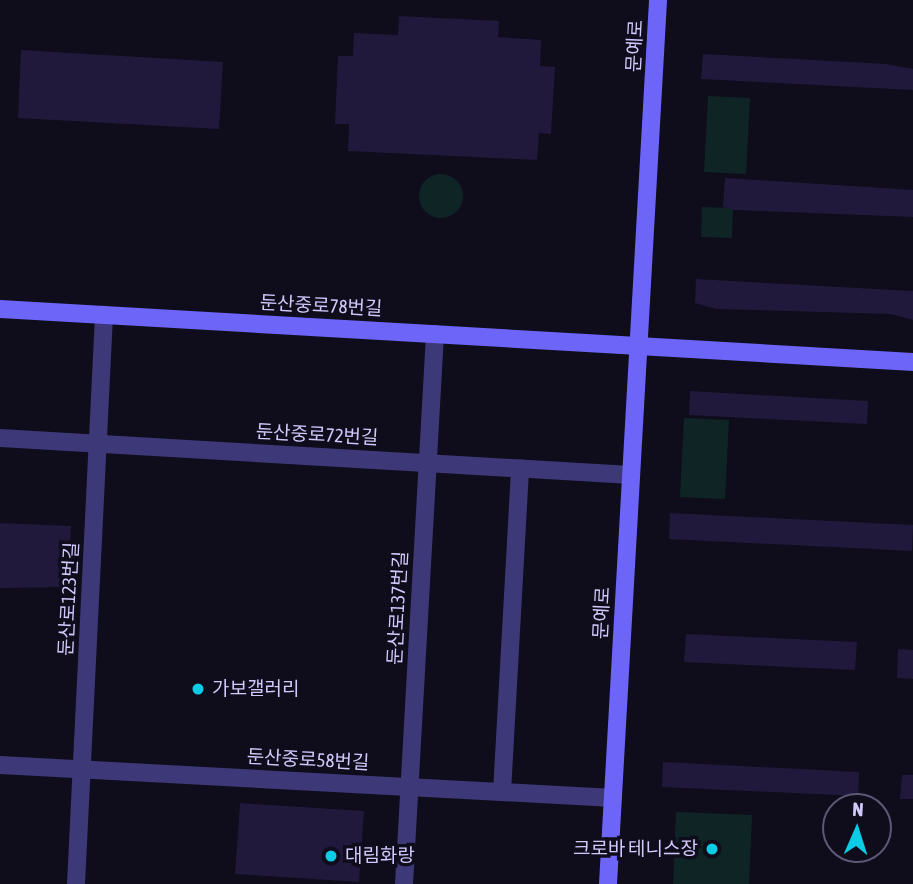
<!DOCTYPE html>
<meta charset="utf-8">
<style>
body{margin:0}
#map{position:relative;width:913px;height:884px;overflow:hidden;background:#0f0c1b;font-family:"Asap Condensed","Noto Sans KR",sans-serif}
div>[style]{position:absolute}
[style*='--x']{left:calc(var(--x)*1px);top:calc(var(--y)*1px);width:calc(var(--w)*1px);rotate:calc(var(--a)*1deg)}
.green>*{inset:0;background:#0f2525}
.round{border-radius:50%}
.building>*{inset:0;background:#21193b}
.street>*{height:18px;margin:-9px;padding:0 9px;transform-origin:9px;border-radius:9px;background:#3d3978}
.secondary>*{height:18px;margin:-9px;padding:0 9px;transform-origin:9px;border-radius:9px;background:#6c65f7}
.dots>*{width:19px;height:19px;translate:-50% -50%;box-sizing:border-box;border:4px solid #0f0c1b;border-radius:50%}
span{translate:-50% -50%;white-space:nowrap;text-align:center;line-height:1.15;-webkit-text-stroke:7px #0f0c1b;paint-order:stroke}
.street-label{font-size:19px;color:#d0c9fc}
.poi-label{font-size:19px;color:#d0c9fc}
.left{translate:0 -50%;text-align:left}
.right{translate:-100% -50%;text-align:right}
.north{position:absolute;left:822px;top:793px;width:70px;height:70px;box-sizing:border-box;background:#0f0c1b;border:2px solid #5c5875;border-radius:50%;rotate:3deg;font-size:19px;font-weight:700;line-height:28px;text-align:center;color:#d0c9fc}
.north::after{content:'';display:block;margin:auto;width:24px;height:32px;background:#0ccbe5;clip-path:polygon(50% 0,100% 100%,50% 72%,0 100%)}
</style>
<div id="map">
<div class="green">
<div style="clip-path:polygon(708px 96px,750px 98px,746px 174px,704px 172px)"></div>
<div class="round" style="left:419px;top:174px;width:44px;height:44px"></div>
<div style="clip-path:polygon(702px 207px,733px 208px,732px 238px,701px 237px)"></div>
<div style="clip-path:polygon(684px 418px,729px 420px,725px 499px,680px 497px)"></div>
<div style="clip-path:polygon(676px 812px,752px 815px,749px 884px,673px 884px)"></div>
</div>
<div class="building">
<div style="clip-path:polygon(399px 16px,499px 21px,498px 37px,541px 40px,540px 66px,555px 67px,551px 134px,539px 133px,537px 160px,348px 151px,349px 124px,335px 124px,338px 56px,353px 56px,354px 33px,398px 35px)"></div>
<div style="clip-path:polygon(21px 50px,223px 62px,219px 129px,18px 118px)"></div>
<div style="clip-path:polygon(703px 54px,886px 64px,913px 69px,913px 90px,701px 79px)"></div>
<div style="clip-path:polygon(725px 178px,913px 190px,913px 217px,735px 210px,723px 207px)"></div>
<div style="clip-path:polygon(696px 279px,913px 291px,913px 320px,891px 314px,716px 309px,695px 303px)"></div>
<div style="clip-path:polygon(690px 391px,868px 401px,867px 424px,689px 415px)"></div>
<div style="clip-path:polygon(670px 513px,913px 525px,912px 551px,669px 539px)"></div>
<div style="clip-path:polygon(0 523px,71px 526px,68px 587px,0 588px)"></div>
<div style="clip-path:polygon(686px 634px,857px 642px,855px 670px,684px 662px)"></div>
<div style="clip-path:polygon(898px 649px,913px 650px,913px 679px,897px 678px)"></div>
<div style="clip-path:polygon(663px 762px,859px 772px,858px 796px,662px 787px)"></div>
<div style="clip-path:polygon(902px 775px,913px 775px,913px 799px,900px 799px)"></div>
<div style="clip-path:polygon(240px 803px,364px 811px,359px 882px,235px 874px)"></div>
</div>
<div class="street">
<div style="--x:0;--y:438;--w:632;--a:3.36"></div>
<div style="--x:0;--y:765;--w:614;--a:3.08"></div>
<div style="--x:502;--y:792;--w:324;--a:-86.8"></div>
<div style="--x:76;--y:884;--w:570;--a:-87.18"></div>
<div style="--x:404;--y:884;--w:551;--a:-86.77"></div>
</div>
<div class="secondary">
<div style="--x:0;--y:309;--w:915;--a:3.32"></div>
<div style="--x:608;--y:884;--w:885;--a:-86.76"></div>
</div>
<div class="dots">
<div style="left:198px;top:689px;background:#0ccbe5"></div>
<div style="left:712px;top:849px;background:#0ccbe5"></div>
<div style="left:331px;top:856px;background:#0ccbe5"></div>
</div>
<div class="street-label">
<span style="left:635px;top:46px;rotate:-87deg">문예로</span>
<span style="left:321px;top:306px;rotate:3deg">둔산중로78번길</span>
<span style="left:317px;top:435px;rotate:3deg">둔산중로72번길</span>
<span style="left:69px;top:599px;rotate:-87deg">둔산로123번길</span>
<span style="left:398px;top:608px;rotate:-87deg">둔산로137번길</span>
<span style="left:602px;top:613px;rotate:-87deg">문예로</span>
<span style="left:308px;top:760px;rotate:3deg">둔산중로58번길</span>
</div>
<div class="poi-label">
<span class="left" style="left:212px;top:689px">가보갤러리</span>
<span class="right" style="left:698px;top:849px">크로바 테니스장</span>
<span class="left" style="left:345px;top:856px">대림화랑</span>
</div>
<div class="north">N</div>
</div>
